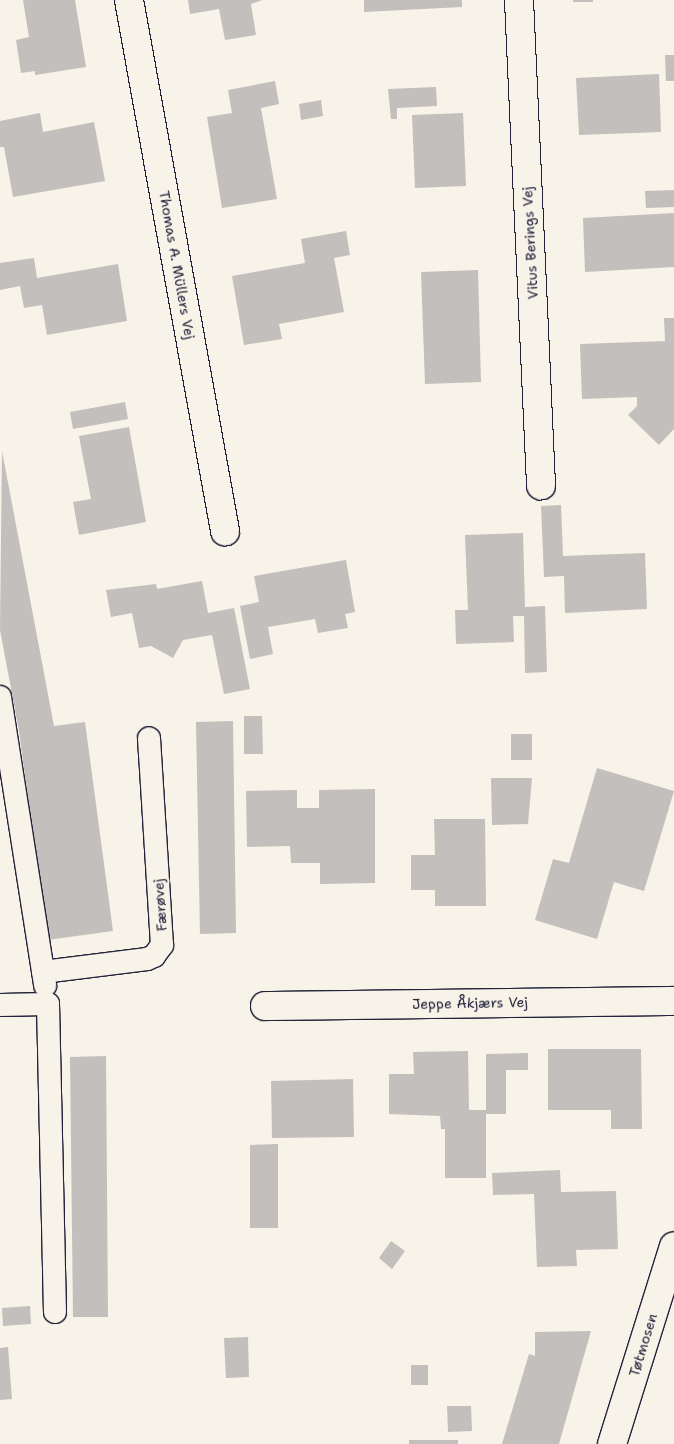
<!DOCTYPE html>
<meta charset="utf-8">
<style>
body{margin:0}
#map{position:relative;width:674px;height:1444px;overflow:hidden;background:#f7f3e8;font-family:"Shantell Sans",sans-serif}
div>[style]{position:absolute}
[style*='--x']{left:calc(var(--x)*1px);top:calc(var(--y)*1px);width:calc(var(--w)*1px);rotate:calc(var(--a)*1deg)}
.building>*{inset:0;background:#c2bfbd}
.roads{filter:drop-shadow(1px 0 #22223b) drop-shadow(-1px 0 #22223b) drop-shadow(0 1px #22223b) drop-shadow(0 -1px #22223b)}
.lane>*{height:22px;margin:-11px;padding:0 11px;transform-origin:11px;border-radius:11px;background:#f7f3e8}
.street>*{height:28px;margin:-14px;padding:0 14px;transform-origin:14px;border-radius:14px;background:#f7f3e8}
span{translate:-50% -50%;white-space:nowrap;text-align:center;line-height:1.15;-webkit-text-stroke:4.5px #f7f3e8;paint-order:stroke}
.street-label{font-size:14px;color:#22223b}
</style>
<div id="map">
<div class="building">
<div style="clip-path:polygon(23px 0,75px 0,86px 67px,35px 75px,35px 71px,21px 73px,16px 40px,29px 37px)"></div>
<div style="clip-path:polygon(188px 0,262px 0,251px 4px,256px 35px,225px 40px,219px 9px,190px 14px)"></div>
<div style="clip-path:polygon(364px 0,462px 0,462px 7px,364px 12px)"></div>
<div style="clip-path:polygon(573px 0,593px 0,593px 2px,573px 2px)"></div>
<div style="clip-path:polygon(665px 55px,674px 55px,674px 81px,666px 81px)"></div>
<div style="clip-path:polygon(659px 74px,661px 132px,579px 135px,576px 78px)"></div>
<div style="clip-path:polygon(275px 81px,279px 104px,261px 108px,277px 199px,222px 208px,207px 117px,232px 113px,228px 90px)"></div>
<div style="clip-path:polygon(436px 87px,437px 106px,397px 108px,397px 119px,391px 119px,388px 89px)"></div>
<div style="clip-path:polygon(321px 100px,323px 116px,301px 120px,299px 104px)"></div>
<div style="clip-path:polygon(40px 113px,43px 132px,94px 122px,105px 181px,13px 197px,4px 147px,0 147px,0 121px)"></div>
<div style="clip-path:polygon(463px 113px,466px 186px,415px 188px,412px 115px)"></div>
<div style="clip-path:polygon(674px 190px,674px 207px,646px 208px,645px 191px)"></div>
<div style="clip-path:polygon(674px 213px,674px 267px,585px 272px,583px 218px)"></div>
<div style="clip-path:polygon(346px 231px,350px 255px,334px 258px,344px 312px,279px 324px,282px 339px,244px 345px,232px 276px,305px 263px,301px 239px)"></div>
<div style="clip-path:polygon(34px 258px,37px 278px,118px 264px,127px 321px,47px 335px,42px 305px,24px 308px,20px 286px,0 290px,0 263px)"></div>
<div style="clip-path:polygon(478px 270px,481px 382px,425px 384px,421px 272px)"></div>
<div style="clip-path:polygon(664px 318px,674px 318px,674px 429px,659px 445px,628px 415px,637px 406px,637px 397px,582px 399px,580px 344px,665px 341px)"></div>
<div style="clip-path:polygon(125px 402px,128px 419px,73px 429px,70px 412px)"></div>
<div style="clip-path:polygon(129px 427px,146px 522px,79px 535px,73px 502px,91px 499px,79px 436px)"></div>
<div style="clip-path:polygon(2px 451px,54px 726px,85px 722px,113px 931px,47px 940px,19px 731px,0 630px)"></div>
<div style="clip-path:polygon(561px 505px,563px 556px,645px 553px,647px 609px,565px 613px,564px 576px,544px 577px,541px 506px)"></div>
<div style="clip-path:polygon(523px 533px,525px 607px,545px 606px,547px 672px,525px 673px,524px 616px,513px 616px,514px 642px,456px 644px,455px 610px,468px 610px,465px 535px)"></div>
<div style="clip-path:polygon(346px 560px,355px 612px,345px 614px,348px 628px,318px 633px,315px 619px,268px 627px,273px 654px,250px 659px,240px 606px,259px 602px,254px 576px)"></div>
<div style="clip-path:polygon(202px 581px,208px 613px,234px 608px,250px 689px,224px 694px,212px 635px,183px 640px,173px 658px,151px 646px,139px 648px,132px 613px,111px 617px,106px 590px,156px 584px,157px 589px)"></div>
<div style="clip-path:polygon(244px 716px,262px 716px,263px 754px,244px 754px)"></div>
<div style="clip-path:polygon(233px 721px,236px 933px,200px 934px,196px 722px)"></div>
<div style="clip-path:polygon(511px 734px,532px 734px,532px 760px,511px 760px)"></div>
<div style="clip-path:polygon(597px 768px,674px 791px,644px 891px,614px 882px,597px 939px,535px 920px,553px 859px,569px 863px)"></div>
<div style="clip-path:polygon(491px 778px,532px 778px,528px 824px,492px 825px)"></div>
<div style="clip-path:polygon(375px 789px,375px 883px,320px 884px,320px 863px,291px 863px,290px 846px,247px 847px,246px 791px,297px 790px,297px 808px,319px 808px,319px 790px)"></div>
<div style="clip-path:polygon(434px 819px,485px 819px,486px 906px,435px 906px,435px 890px,411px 890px,411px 855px,435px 855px)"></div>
<div style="clip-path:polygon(548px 1049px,641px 1049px,642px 1129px,611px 1129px,611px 1110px,548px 1110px)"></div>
<div style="clip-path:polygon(468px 1051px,469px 1110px,486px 1110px,486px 1054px,528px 1053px,528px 1070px,506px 1070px,506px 1114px,486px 1114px,486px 1178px,445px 1178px,445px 1129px,441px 1129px,440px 1116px,389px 1114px,389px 1074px,414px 1074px,413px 1052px)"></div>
<div style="clip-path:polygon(106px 1056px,108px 1317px,73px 1317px,70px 1057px)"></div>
<div style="clip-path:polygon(353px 1079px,354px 1137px,272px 1138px,271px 1081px)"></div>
<div style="clip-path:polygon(278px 1144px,278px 1228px,250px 1228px,250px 1145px)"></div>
<div style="clip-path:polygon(560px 1170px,561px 1192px,616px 1191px,618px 1249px,576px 1250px,577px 1266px,537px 1267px,534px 1194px,493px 1195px,492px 1173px)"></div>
<div style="clip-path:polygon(391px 1241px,405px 1251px,392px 1269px,379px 1258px)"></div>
<div style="clip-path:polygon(30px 1306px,31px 1324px,3px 1326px,2px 1308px)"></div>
<div style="clip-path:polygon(591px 1331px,559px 1444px,502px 1444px,529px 1354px,535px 1356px,535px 1332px)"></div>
<div style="clip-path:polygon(248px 1337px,249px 1377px,226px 1378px,224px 1338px)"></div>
<div style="clip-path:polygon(8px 1347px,12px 1399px,0 1400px,0 1348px)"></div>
<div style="clip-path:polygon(411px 1365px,428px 1365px,428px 1385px,411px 1385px)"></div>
<div style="clip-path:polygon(447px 1406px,471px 1406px,472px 1431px,448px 1432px)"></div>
<div style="clip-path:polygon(409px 1440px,458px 1440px,458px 1444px,409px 1444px)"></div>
</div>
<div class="roads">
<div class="lane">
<div style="--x:0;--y:697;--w:292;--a:81.1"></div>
<div style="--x:43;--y:972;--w:105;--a:-7.1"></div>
<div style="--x:147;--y:959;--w:8;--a:-23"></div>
<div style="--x:154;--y:956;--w:14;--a:-54"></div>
<div style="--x:162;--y:945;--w:207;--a:-93.6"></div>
<div style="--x:0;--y:1005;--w:48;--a:-1.2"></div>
<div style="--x:48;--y:1004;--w:308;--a:88.7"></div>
</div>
<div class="street">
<div style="--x:129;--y:0;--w:540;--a:79.75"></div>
<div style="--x:519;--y:0;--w:486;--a:87.4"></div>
<div style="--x:265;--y:1006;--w:409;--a:-0.7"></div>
<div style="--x:612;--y:1444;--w:207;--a:-72.6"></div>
</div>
</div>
<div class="street-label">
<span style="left:530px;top:243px;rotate:-93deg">Vitus Berings Vej</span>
<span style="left:177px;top:265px;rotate:80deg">Thomas A. Müllers Vej</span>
<span style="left:160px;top:905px;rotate:-94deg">Færøvej</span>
<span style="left:470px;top:1003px;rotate:-1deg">Jeppe Åkjærs Vej</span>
<span style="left:643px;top:1345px;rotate:-73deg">Tøtmosen</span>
</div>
</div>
